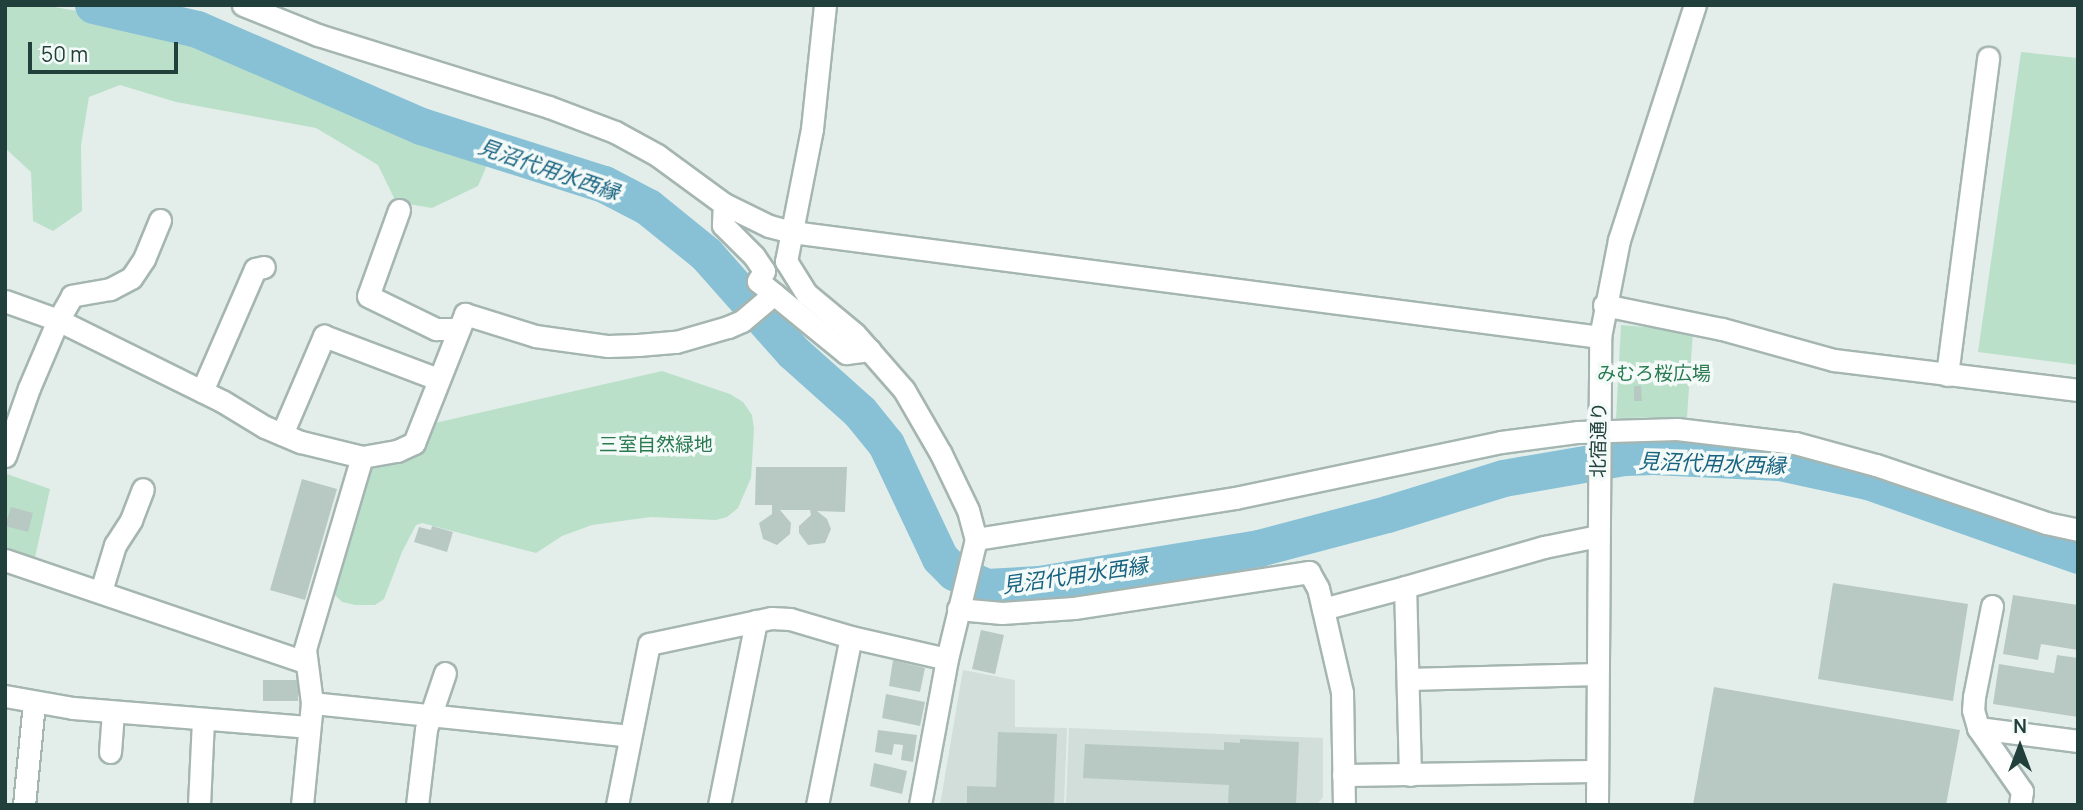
<!DOCTYPE html>
<meta charset="utf-8">
<style>
body{margin:0}
#map{position:relative;width:2083px;height:810px;overflow:hidden;background:#e3eeea;font-family:Manrope,"Noto Sans JP",sans-serif}
div>[style]{position:absolute}
[style*='--x']{left:calc(var(--x)*1px);top:calc(var(--y)*1px);width:calc(var(--w)*1px);rotate:calc(var(--a)*1deg)}
.built>*{inset:0;background:#d1ded9}
.green>*{inset:0;background:#bbe0c9}
.river>*{height:37px;margin:-18.5px;padding:0 18.5px;transform-origin:18.5px;border-radius:18.5px;background:#88c1d6}
.building>*{inset:0;background:#b8c9c4}
.roads{filter:drop-shadow(2px 0 #a5b6b2) drop-shadow(-2px 0 #a5b6b2) drop-shadow(0 2px #a5b6b2) drop-shadow(0 -2px #a5b6b2)}
.street>*{height:21px;margin:-10.5px;padding:0 10.5px;transform-origin:10.5px;border-radius:10.5px;background:#fff}
.secondary>*{height:21px;margin:-10.5px;padding:0 10.5px;transform-origin:10.5px;border-radius:10.5px;background:#fff}
span{translate:-50% -50%;white-space:nowrap;text-align:center;line-height:1.15;-webkit-text-stroke:7px #f4faf8;paint-order:stroke}
.park-label{font-size:19px;color:#297a51}
.street-label{font-size:19px;color:#21403c}
.water-label{font-size:21px;color:#176380;font-style:italic}
.frame{position:absolute;inset:0;border:7px solid #21403c;pointer-events:none}
.north{position:absolute;left:1985px;top:712px;width:70px;height:70px;-webkit-text-stroke:5px #f4faf8;paint-order:stroke;rotate:0deg;font-size:19px;font-weight:700;line-height:28px;text-align:center;color:#21403c}
.north::after{content:'';display:block;margin:auto;width:24px;height:32px;background:#21403c;clip-path:polygon(50% 0,100% 100%,50% 72%,0 100%)}
.scale{position:absolute;left:28px;top:42px;width:150px;height:32px;box-sizing:border-box;border:4px solid #21403c;border-top:0;padding-left:9px;font-size:21px;line-height:24px;white-space:nowrap;color:#21403c;-webkit-text-stroke:5px #f4faf8;paint-order:stroke}
</style>
<div id="map">
<div class="built">
<div style="clip-path:polygon(963px 670px,1015px 680px,1015px 727px,1067px 728px,1064px 805px,940px 805px)"></div>
<div style="clip-path:polygon(1069px 728px,1323px 738px,1323px 797px,1317px 805px,1066px 805px)"></div>
</div>
<div class="green">
<div style="clip-path:polygon(5px 5px,42px 5px,156px 24px,422px 108px,496px 144px,478px 186px,432px 208px,396px 202px,378px 165px,316px 128px,176px 102px,120px 85px,89px 97px,81px 145px,82px 211px,53px 231px,33px 221px,31px 172px,5px 148px)"></div>
<div style="clip-path:polygon(2021px 52px,2078px 58px,2078px 365px,1978px 352px)"></div>
<div style="clip-path:polygon(1621px 325px,1693px 331px,1687px 417px,1616px 418px)"></div>
<div style="clip-path:polygon(662px 371px,730px 394px,743px 402px,752px 415px,754px 429px,751px 478px,738px 508px,727px 517px,716px 520px,651px 517px,592px 525px,562px 536px,536px 553px,422px 523px,416px 525px,402px 552px,384px 599px,375px 605px,355px 605px,342px 602px,333px 593px,367px 472px,375px 464px,424px 443px,435px 423px)"></div>
<div style="clip-path:polygon(7px 474px,50px 489px,34px 562px,5px 551px)"></div>
</div>
<div class="river">
<div style="--x:93;--y:5;--w:107;--a:13"></div>
<div style="--x:197;--y:29;--w:244;--a:23.4"></div>
<div style="--x:421;--y:126;--w:192;--a:17.6"></div>
<div style="--x:604;--y:184;--w:50;--a:27.6"></div>
<div style="--x:648;--y:207;--w:75;--a:39"></div>
<div style="--x:706;--y:254;--w:131;--a:48.4"></div>
<div style="--x:793;--y:352;--w:90;--a:41.8"></div>
<div style="--x:860;--y:412;--w:41;--a:50.9"></div>
<div style="--x:886;--y:444;--w:126;--a:64.7"></div>
<div style="--x:940;--y:558;--w:20;--a:45"></div>
<div style="--x:954;--y:572;--w:35;--a:25"></div>
<div style="--x:986;--y:587;--w:53;--a:-3.2"></div>
<div style="--x:1039;--y:584;--w:223;--a:-9.3"></div>
<div style="--x:1259;--y:548;--w:132;--a:-14.9"></div>
<div style="--x:1387;--y:514;--w:121;--a:-17.2"></div>
<div style="--x:1503;--y:478;--w:124;--a:-9.8"></div>
<div style="--x:1625;--y:457;--w:28;--a:-2"></div>
<div style="--x:1653;--y:456;--w:126;--a:2.7"></div>
<div style="--x:1779;--y:462;--w:91;--a:12.1"></div>
<div style="--x:1868;--y:481;--w:223;--a:19.4"></div>
</div>
<div class="building">
<div style="clip-path:polygon(1634px 386px,1641px 386px,1642px 401px,1634px 401px)"></div>
<div style="clip-path:polygon(756px 467px,847px 467px,845px 512px,817px 511px,827px 519px,831px 529px,825px 543px,808px 545px,799px 533px,799px 526px,811px 515px,810px 510px,780px 510px,791px 523px,790px 534px,777px 545px,763px 539px,759px 523px,772px 514px,772px 505px,755px 505px)"></div>
<div style="clip-path:polygon(302px 479px,337px 489px,305px 600px,270px 590px)"></div>
<div style="clip-path:polygon(11px 507px,33px 513px,28px 532px,5px 526px)"></div>
<div style="clip-path:polygon(432px 526px,453px 532px,447px 552px,414px 542px,419px 527px,431px 530px)"></div>
<div style="clip-path:polygon(1833px 583px,1968px 604px,1953px 701px,1818px 679px)"></div>
<div style="clip-path:polygon(2013px 595px,2078px 605px,2078px 650px,2041px 644px,2038px 660px,2003px 654px)"></div>
<div style="clip-path:polygon(981px 630px,1004px 635px,995px 674px,972px 669px)"></div>
<div style="clip-path:polygon(2057px 655px,2078px 658px,2078px 717px,1993px 704px,1999px 664px,2054px 673px)"></div>
<div style="clip-path:polygon(893px 660px,925px 668px,920px 692px,889px 686px)"></div>
<div style="clip-path:polygon(263px 680px,298px 680px,298px 701px,263px 701px)"></div>
<div style="clip-path:polygon(1714px 687px,1960px 730px,1946px 805px,1693px 805px)"></div>
<div style="clip-path:polygon(886px 694px,925px 702px,920px 726px,882px 718px)"></div>
<div style="clip-path:polygon(878px 730px,917px 735px,913px 762px,901px 760px,903px 745px,894px 744px,892px 755px,875px 752px)"></div>
<div style="clip-path:polygon(998px 732px,1057px 734px,1054px 805px,967px 805px,967px 786px,996px 787px)"></div>
<div style="clip-path:polygon(1240px 739px,1299px 742px,1296px 805px,1228px 805px,1229px 785px,1083px 778px,1085px 744px,1224px 750px,1224px 742px,1240px 743px)"></div>
<div style="clip-path:polygon(874px 763px,907px 771px,902px 794px,870px 786px)"></div>
</div>
<div class="roads">
<div class="street">
<div style="--x:243;--y:5;--w:81;--a:21.8"></div>
<div style="--x:318;--y:35;--w:242;--a:17.3"></div>
<div style="--x:549;--y:107;--w:71;--a:20.7"></div>
<div style="--x:615;--y:132;--w:48;--a:28.7"></div>
<div style="--x:657;--y:155;--w:83;--a:36.2"></div>
<div style="--x:724;--y:204;--w:50;--a:26.1"></div>
<div style="--x:769;--y:226;--w:24;--a:15"></div>
<div style="--x:792;--y:232;--w:815;--a:7.4"></div>
<div style="--x:825;--y:5;--w:125;--a:96"></div>
<div style="--x:812;--y:129;--w:135;--a:101.1"></div>
<div style="--x:786;--y:261;--w:39;--a:58"></div>
<div style="--x:807;--y:294;--w:62;--a:39.8"></div>
<div style="--x:855;--y:334;--w:74;--a:48.8"></div>
<div style="--x:904;--y:390;--w:74;--a:60"></div>
<div style="--x:941;--y:454;--w:62;--a:64.3"></div>
<div style="--x:968;--y:510;--w:30;--a:75"></div>
<div style="--x:976;--y:539;--w:123;--a:103.6"></div>
<div style="--x:724;--y:204;--w:21;--a:93"></div>
<div style="--x:723;--y:225;--w:44;--a:45"></div>
<div style="--x:754;--y:256;--w:18;--a:56"></div>
<div style="--x:764;--y:271;--w:12;--a:121"></div>
<div style="--x:758;--y:281;--w:114;--a:39.3"></div>
<div style="--x:846;--y:353;--w:24;--a:-7"></div>
<div style="--x:399;--y:210;--w:91;--a:109.8"></div>
<div style="--x:368;--y:296;--w:76;--a:25.9"></div>
<div style="--x:436;--y:329;--w:23;--a:0"></div>
<div style="--x:160;--y:220;--w:42;--a:112.3"></div>
<div style="--x:144;--y:259;--w:23;--a:124"></div>
<div style="--x:131;--y:278;--w:24;--a:152"></div>
<div style="--x:110;--y:289;--w:39;--a:170"></div>
<div style="--x:72;--y:296;--w:28;--a:120"></div>
<div style="--x:58;--y:320;--w:183;--a:26.3"></div>
<div style="--x:222;--y:401;--w:50;--a:31.2"></div>
<div style="--x:265;--y:427;--w:39;--a:23"></div>
<div style="--x:301;--y:442;--w:63;--a:13.8"></div>
<div style="--x:362;--y:457;--w:36;--a:-10"></div>
<div style="--x:397;--y:451;--w:19;--a:-25"></div>
<div style="--x:414;--y:443;--w:139;--a:-68.4"></div>
<div style="--x:465;--y:314;--w:73;--a:17.4"></div>
<div style="--x:535;--y:336;--w:74;--a:7.8"></div>
<div style="--x:608;--y:346;--w:30;--a:-2"></div>
<div style="--x:638;--y:345;--w:38;--a:-5"></div>
<div style="--x:676;--y:342;--w:54;--a:-16.1"></div>
<div style="--x:728;--y:327;--w:15;--a:-23"></div>
<div style="--x:742;--y:321;--w:42;--a:-40.2"></div>
<div style="--x:5;--y:301;--w:56;--a:19.7"></div>
<div style="--x:58;--y:320;--w:74;--a:113.1"></div>
<div style="--x:29;--y:388;--w:72;--a:109.4"></div>
<div style="--x:1604;--y:305;--w:120;--a:11.5"></div>
<div style="--x:1722;--y:329;--w:116;--a:15.5"></div>
<div style="--x:1834;--y:360;--w:246;--a:7"></div>
<div style="--x:1947;--y:375;--w:320;--a:-82.6"></div>
<div style="--x:202;--y:391;--w:133;--a:-66.5"></div>
<div style="--x:255;--y:269;--w:9;--a:-13"></div>
<div style="--x:282;--y:434;--w:107;--a:-66.8"></div>
<div style="--x:324;--y:336;--w:122;--a:20.7"></div>
<div style="--x:976;--y:539;--w:262;--a:-9"></div>
<div style="--x:1235;--y:498;--w:272;--a:-11.9"></div>
<div style="--x:1501;--y:442;--w:78;--a:-7.4"></div>
<div style="--x:1578;--y:432;--w:99;--a:-1.7"></div>
<div style="--x:1677;--y:429;--w:119;--a:6.8"></div>
<div style="--x:1795;--y:443;--w:84;--a:15.2"></div>
<div style="--x:1876;--y:465;--w:180;--a:18.8"></div>
<div style="--x:2046;--y:523;--w:33;--a:12"></div>
<div style="--x:5;--y:560;--w:317;--a:18.8"></div>
<div style="--x:101;--y:591;--w:48;--a:-73.1"></div>
<div style="--x:115;--y:545;--w:30;--a:-57"></div>
<div style="--x:131;--y:520;--w:33;--a:-69"></div>
<div style="--x:1992;--y:606;--w:93;--a:101.2"></div>
<div style="--x:1974;--y:697;--w:13;--a:94"></div>
<div style="--x:1973;--y:710;--w:19;--a:74"></div>
<div style="--x:1978;--y:728;--w:101;--a:7.4"></div>
<div style="--x:1323;--y:609;--w:85;--a:-15"></div>
<div style="--x:1408;--y:679;--w:189;--a:-1.5"></div>
<div style="--x:5;--y:696;--w:69;--a:10"></div>
<div style="--x:73;--y:708;--w:235;--a:4.6"></div>
<div style="--x:1978;--y:728;--w:77;--a:55.1"></div>
<div style="--x:2022;--y:791;--w:14;--a:98"></div>
<div style="--x:110;--y:752;--w:40;--a:-85.7"></div>
<div style="--x:1343;--y:775;--w:253;--a:-0.9"></div>
<div style="--x:1410;--y:775;--w:188;--a:-91.5"></div>
<div style="--x:1405;--y:587;--w:145;--a:-16.1"></div>
<div style="--x:1544;--y:547;--w:55;--a:-11.5"></div>
<div style="--x:24;--y:805;--w:102;--a:-84.4"></div>
<div style="--x:199;--y:805;--w:85;--a:-87.3"></div>
<div style="--x:302;--y:805;--w:102;--a:-84.4"></div>
<div style="--x:312;--y:703;--w:54;--a:-97.4"></div>
<div style="--x:305;--y:649;--w:200;--a:-73.5"></div>
<div style="--x:417;--y:805;--w:77;--a:-83.2"></div>
<div style="--x:426;--y:729;--w:59;--a:-71.3"></div>
<div style="--x:719;--y:805;--w:188;--a:-78.6"></div>
<div style="--x:817;--y:805;--w:171;--a:-78.6"></div>
</div>
<div class="secondary">
<div style="--x:958;--y:609;--w:44;--a:5.2"></div>
<div style="--x:1002;--y:613;--w:72;--a:-4"></div>
<div style="--x:1074;--y:608;--w:238;--a:-8.7"></div>
<div style="--x:1309;--y:572;--w:18;--a:61"></div>
<div style="--x:1318;--y:588;--w:107;--a:77"></div>
<div style="--x:1342;--y:692;--w:113;--a:89"></div>
<div style="--x:312;--y:703;--w:319;--a:5.9"></div>
<div style="--x:617;--y:805;--w:164;--a:-78.8"></div>
<div style="--x:649;--y:644;--w:125;--a:-12"></div>
<div style="--x:771;--y:618;--w:19;--a:3"></div>
<div style="--x:790;--y:619;--w:64;--a:16.4"></div>
<div style="--x:851;--y:637;--w:98;--a:12.9"></div>
<div style="--x:947;--y:659;--w:148;--a:100.5"></div>
<div style="--x:1597;--y:805;--w:468;--a:-89.6"></div>
<div style="--x:1600;--y:337;--w:99;--a:-78.9"></div>
<div style="--x:1619;--y:240;--w:247;--a:-72.1"></div>
</div>
</div>
<div class="park-label">
<span style="left:1654px;top:374px">みむろ桜広場</span>
<span style="left:656px;top:445px">三室自然緑地</span>
</div>
<div class="street-label">
<span style="left:1599px;top:440px;rotate:-89deg">北宿通り</span>
</div>
<div class="water-label">
<span style="left:549px;top:169px;rotate:19deg">見沼代用水西縁</span>
<span style="left:1712px;top:463px;rotate:2deg">見沼代用水西縁</span>
<span style="left:1075px;top:575px;rotate:-8deg">見沼代用水西縁</span>
</div>
<div class="frame"></div>
<div class="north">N</div>
<div class="scale">50 m</div>
</div>
